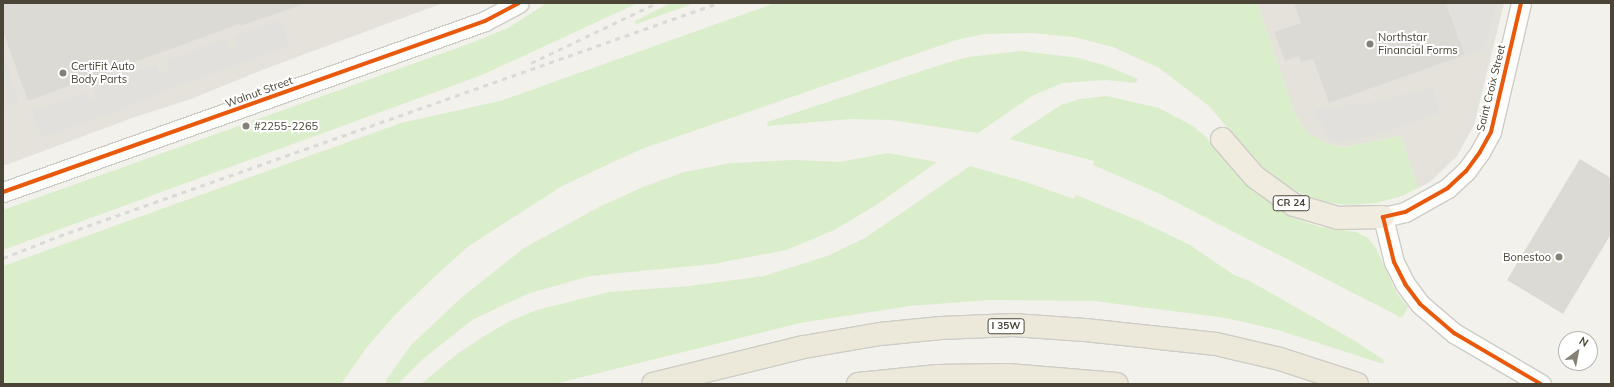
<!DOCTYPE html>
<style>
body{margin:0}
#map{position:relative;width:1614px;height:387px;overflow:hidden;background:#f2f1ec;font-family:Mulish,sans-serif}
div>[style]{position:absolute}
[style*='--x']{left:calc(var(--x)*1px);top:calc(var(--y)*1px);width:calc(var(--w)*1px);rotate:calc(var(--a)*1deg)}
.industrial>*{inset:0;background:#e5e2dc}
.green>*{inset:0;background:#dbeecb}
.parking>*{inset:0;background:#e2e0dc}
.building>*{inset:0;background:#dcdad4}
.roads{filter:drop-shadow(1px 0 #ceccc6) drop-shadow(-1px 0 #ceccc6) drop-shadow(0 1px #ceccc6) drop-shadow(0 -1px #ceccc6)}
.tertiary>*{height:19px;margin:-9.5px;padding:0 9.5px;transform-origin:9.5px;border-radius:9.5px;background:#fdfdfc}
.trunk>*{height:22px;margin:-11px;padding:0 11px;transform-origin:11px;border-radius:11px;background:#f0ecdf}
.motorway>*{height:22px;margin:-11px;padding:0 11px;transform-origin:11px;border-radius:11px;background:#ede9da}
.rail>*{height:3px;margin-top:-1.5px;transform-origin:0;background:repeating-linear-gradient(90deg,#dadad9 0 5px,transparent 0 10px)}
.cycleway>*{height:4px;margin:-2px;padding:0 2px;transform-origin:2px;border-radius:2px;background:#e8590c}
.dots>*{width:11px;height:11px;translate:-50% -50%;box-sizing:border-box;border:2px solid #fff;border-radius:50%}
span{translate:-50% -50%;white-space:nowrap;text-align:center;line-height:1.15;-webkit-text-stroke:4px #fff;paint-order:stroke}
.shield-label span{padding:1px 3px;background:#fff;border:1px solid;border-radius:3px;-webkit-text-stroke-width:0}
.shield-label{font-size:10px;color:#4a4537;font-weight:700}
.poi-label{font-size:11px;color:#4a4537}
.left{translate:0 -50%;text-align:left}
.right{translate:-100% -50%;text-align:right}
.street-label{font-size:11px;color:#4a4537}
.frame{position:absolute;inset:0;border:4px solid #4a4537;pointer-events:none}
.north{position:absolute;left:1558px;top:331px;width:40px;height:40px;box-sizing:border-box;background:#fff;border:1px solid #b7b5af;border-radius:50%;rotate:32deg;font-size:11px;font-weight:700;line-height:16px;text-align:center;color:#4a4537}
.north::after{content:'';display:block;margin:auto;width:14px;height:18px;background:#858176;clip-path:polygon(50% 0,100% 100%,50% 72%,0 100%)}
</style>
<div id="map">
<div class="industrial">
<div style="clip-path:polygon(3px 3px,443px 3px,262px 70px,191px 99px,135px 117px,3px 166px)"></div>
<div style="clip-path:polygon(1257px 3px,1504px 3px,1474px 125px,1457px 156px,1430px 182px,1418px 188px,1401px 136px,1345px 147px,1328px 144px,1315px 139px,1306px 132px,1295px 114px)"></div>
</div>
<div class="green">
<div style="clip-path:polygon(547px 3px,638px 3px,482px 75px,3px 250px,3px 210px,471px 43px,508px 28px)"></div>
<div style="clip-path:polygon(671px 3px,695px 3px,636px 24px,635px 21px)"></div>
<div style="clip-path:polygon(775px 3px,1257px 3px,1295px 114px,1306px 132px,1328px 144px,1345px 147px,1401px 136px,1418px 188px,1402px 196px,1376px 203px,1345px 205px,1314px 200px,1278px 181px,1261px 168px,1209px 106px,1159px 68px,1113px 47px,1074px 37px,1032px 33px,984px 34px,956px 40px,639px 150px,562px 186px,469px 246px,434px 277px,394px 316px,367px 347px,341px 384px,3px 384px,3px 266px,401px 123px,500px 101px)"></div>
<div style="clip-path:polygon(1022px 51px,1079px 58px,1107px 66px,1138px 79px,1136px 83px,1105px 80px,1062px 83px,1032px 96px,978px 133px,891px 120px,851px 119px,768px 126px,767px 122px,946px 63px,968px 57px)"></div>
<div style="clip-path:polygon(1107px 96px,1159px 108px,1193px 126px,1205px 136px,1249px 188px,1289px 216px,1320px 227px,1356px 232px,1368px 238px,1376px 248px,1397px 294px,1408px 307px,1402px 318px,1158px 193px,1093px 165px,1094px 161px,1009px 139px,1061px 105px,1080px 99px)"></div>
<div style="clip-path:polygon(888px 153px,937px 162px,875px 206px,834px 230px,787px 250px,713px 264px,590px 276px,527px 294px,472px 320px,423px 359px,398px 384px,387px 384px,386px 380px,411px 345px,461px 298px,524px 248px,601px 206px,643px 187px,684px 172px,731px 163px,794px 160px,839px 162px)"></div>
<div style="clip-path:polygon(970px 166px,1026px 182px,1074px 199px,1076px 195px,1140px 221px,1190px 245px,1234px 275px,1248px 280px,1355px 341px,1384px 360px,1383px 364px,1278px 330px,1226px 318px,1094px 301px,990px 300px,910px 306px,800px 323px,554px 384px,421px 384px,457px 354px,486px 335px,510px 321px,537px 310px,609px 292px,689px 286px,764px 276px,827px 256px,865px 238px)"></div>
</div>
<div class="parking">
<div style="clip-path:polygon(1448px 3px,1497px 3px,1483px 50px,1466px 55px)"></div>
<div style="clip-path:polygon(280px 20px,290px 46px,171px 88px,118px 111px,42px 138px,32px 111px,85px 92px,88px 101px,93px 102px,96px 99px,93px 89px,157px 64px,160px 73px,167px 73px,169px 68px,166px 60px,225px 39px,229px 49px,234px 49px,236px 46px,233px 36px)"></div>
<div style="clip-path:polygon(3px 57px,19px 102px,3px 107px)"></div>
<div style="clip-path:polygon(1432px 87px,1440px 112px,1391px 131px,1336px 143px,1328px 139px,1315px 110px,1330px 105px,1332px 110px,1355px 103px,1360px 106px)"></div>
</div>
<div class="building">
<div style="clip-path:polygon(3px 3px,300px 3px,301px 5px,240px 26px,239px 24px,28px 101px,3px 31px)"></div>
<div style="clip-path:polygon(1294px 3px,1446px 3px,1465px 55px,1329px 103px,1313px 58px,1301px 62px,1299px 56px,1285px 61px,1274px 32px,1301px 23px)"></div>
<div style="clip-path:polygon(1580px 159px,1611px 178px,1611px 234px,1563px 314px,1507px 280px)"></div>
</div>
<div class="roads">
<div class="tertiary">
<div style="--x:1521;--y:3;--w:132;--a:103.1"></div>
<div style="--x:1491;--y:132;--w:23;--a:119"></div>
<div style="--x:1480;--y:152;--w:24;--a:126"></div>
<div style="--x:1466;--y:171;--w:25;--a:137"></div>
<div style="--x:1448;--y:188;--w:49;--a:150.8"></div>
<div style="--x:1405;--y:212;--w:23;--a:167"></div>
<div style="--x:1383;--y:217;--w:46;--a:76.3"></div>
<div style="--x:1394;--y:262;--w:25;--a:63"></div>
<div style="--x:1405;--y:284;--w:25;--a:53"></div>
<div style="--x:1420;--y:304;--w:45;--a:40.5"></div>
<div style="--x:1454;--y:333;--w:101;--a:30.4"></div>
<div style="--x:3;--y:192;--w:511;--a:-19.53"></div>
<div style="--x:485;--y:21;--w:38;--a:-28"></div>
</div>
<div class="trunk">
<div style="--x:1222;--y:139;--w:50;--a:49"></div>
<div style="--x:1255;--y:177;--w:48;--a:35.7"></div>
<div style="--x:1294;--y:205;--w:46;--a:16.5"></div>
<div style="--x:1338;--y:218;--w:45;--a:-1.3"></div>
</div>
<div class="motorway">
<div style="--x:653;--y:384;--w:155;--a:-13.8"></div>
<div style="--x:804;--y:347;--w:77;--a:-9.7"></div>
<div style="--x:880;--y:334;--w:61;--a:-5.6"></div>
<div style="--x:941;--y:328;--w:72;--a:-2.4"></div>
<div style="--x:1013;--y:325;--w:72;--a:4"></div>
<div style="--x:1085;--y:330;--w:132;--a:6.1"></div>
<div style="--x:1216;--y:344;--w:66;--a:13.2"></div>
<div style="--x:1280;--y:359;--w:81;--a:18"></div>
<div style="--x:858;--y:384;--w:80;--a:-5.7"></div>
<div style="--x:938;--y:376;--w:70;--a:-0.8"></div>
<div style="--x:1008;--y:375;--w:109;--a:4.7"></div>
</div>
</div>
<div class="rail">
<div style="--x:531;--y:63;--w:140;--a:-25.5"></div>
<div style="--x:3;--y:258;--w:60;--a:-21.4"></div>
<div style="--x:59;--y:236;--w:699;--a:-19.47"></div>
</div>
<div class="cycleway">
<div style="--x:1521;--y:3;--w:132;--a:103.1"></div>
<div style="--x:1491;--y:132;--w:23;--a:119"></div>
<div style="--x:1480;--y:152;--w:24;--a:126"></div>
<div style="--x:1466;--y:171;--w:25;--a:137"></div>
<div style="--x:1448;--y:188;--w:49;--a:150.8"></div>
<div style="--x:1405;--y:212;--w:23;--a:167"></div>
<div style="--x:1383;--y:217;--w:46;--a:76.3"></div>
<div style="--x:1394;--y:262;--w:25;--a:63"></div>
<div style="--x:1405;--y:284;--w:25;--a:53"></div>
<div style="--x:1420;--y:304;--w:45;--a:40.5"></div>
<div style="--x:1454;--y:333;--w:101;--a:30.4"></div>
<div style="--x:3;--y:192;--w:511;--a:-19.53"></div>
<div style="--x:485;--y:21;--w:38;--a:-28"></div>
</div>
<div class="dots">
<div style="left:1370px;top:44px;background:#858176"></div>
<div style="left:63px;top:73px;background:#858176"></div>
<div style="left:246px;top:126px;background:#858176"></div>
<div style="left:1559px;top:257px;background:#858176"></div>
</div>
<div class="shield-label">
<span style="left:1291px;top:203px">CR 24</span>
<span style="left:1006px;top:326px">I 35W</span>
</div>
<div class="poi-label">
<span class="left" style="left:1378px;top:44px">Northstar<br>Financial Forms</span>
<span class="left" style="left:71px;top:73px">CertiFit Auto<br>Body Parts</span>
<span class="left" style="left:254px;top:126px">#2255-2265</span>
<span class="right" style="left:1551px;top:257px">Bonestoo</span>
</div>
<div class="street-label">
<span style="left:1491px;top:88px;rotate:-76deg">Saint Croix Street</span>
<span style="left:259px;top:92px;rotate:-20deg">Walnut Street</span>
</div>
<div class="frame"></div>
<div class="north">N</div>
</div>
